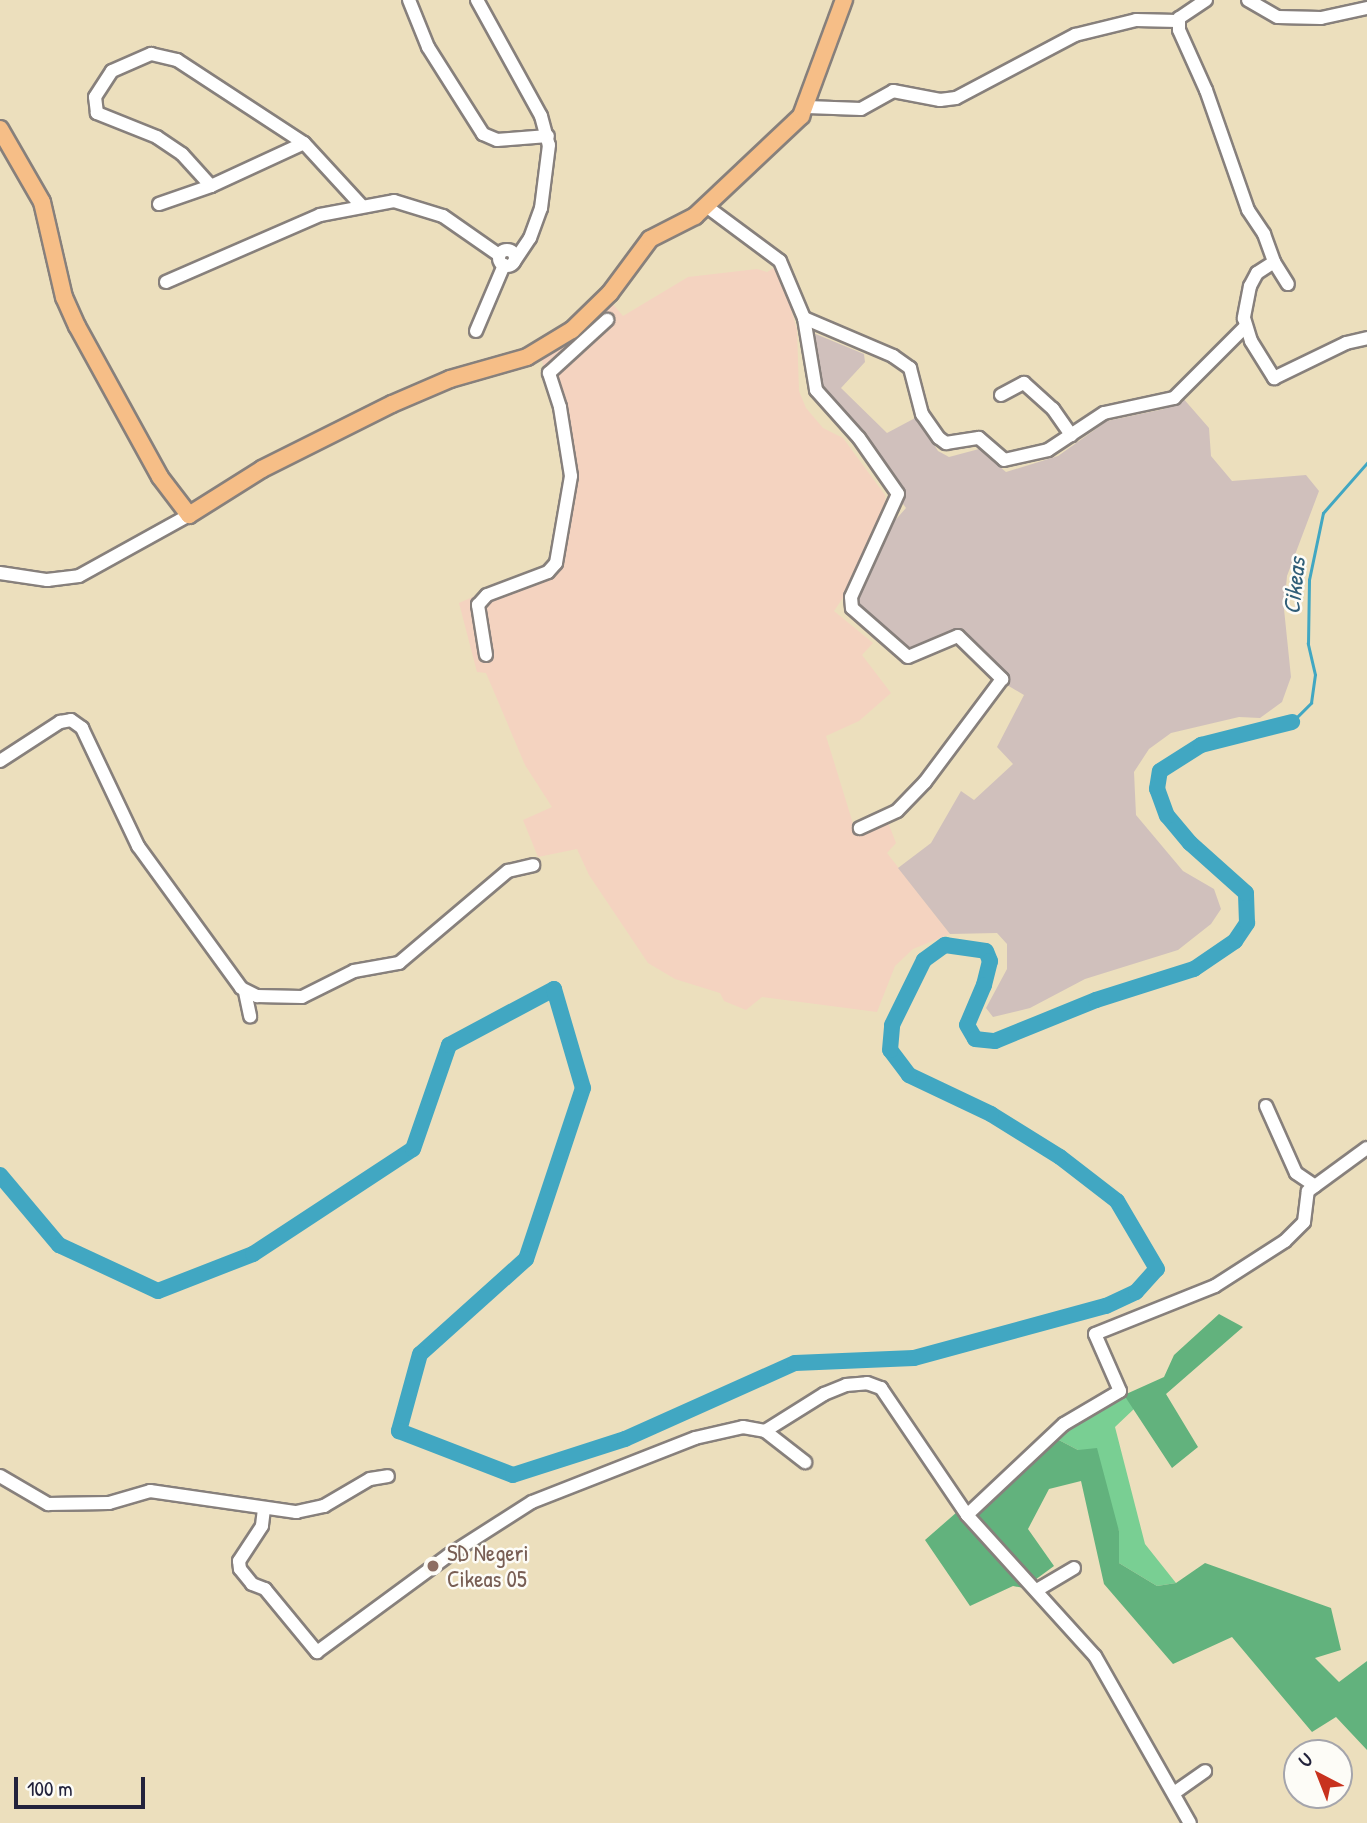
<!DOCTYPE html>
<style>
body{margin:0}
#map{position:relative;width:1367px;height:1823px;overflow:hidden;background:#ecdfbd;font-family:"Patrick Hand",sans-serif}
div>[style]{position:absolute}
[style*='--x']{left:calc(var(--x)*1px);top:calc(var(--y)*1px);width:calc(var(--w)*1px);rotate:calc(var(--a)*1deg)}
.built>*{inset:0;background:#f4d3c0}
.industrial>*{inset:0;background:#d0c0bc}
.green>*{inset:0;background:#79cf93}
.forest>*{inset:0;background:#62b27d}
.stream>*{height:2.5px;margin:-1.25px;padding:0 1.25px;transform-origin:1.25px;border-radius:1.25px;background:#41a7c2}
.river>*{height:16px;margin:-8px;padding:0 8px;transform-origin:8px;border-radius:8px;background:#41a7c2}
.roads{filter:drop-shadow(2px 0 #87807c) drop-shadow(-2px 0 #87807c) drop-shadow(0 2px #87807c) drop-shadow(0 -2px #87807c)}
.minor>*{height:12px;margin:-6px;padding:0 6px;transform-origin:6px;border-radius:6px;background:#fff}
.minor>.ring{margin:-6px;padding:0;box-sizing:content-box;background:none;border:12px solid #fff;border-radius:50%}
.major>*{height:16px;margin:-8px;padding:0 8px;transform-origin:8px;border-radius:8px;background:#f6be87}
.dots>*{width:19px;height:19px;translate:-50% -50%;box-sizing:border-box;border:4px solid #fdfcf7;border-radius:50%}
span{translate:-50% -50%;white-space:nowrap;text-align:center;line-height:1.15;-webkit-text-stroke:5px #fdfcf7;paint-order:stroke}
.education-label{font-size:23px;color:#785e54}
.left{translate:0 -50%;text-align:left}
.water-label{font-size:24px;color:#305e78;font-style:italic}
.north{position:absolute;left:1283px;top:1739px;width:70px;height:70px;box-sizing:border-box;background:#fdfcf7;border:2px solid #a5a5ac;border-radius:50%;rotate:318deg;font-size:19px;font-weight:700;line-height:28px;text-align:center;color:#22223b}
.north::after{content:'';display:block;margin:auto;width:24px;height:32px;background:#c8321e;clip-path:polygon(50% 0,100% 100%,50% 72%,0 100%)}
.scale{position:absolute;left:14px;top:1777px;width:131px;height:32px;box-sizing:border-box;border:4px solid #22223b;border-top:0;padding-left:9px;font-size:21px;line-height:24px;white-space:nowrap;color:#22223b;-webkit-text-stroke:5px #fdfcf7;paint-order:stroke}
</style>
<div id="map">
<div class="built">
<div style="clip-path:polygon(779px 265px,797px 330px,799px 391px,806px 408px,823px 428px,843px 438px,885px 495px,887px 512px,866px 564px,834px 611px,873px 643px,862px 655px,891px 693px,859px 721px,826px 736px,855px 830px,886px 817px,896px 843px,887px 853px,950px 934px,913px 949px,895px 966px,877px 1012px,762px 997px,746px 1010px,724px 1001px,720px 993px,675px 979px,648px 963px,589px 875px,577px 849px,538px 857px,523px 820px,552px 807px,525px 765px,486px 673px,477px 672px,459px 603px,549px 563px,567px 481px,560px 425px,541px 357px,590px 324px,611px 302px,623px 316px,688px 277px,757px 269px,767px 272px)"></div>
</div>
<div class="industrial">
<div style="clip-path:polygon(806px 330px,864px 354px,865px 362px,841px 388px,887px 433px,917px 417px,938px 451px,949px 457px,979px 449px,1006px 472px,1058px 456px,1107px 421px,1164px 409px,1182px 397px,1209px 428px,1211px 456px,1232px 481px,1306px 475px,1319px 491px,1287px 576px,1284px 609px,1291px 677px,1282px 702px,1260px 718px,1239px 717px,1171px 733px,1149px 749px,1134px 772px,1136px 815px,1183px 871px,1214px 889px,1221px 909px,1211px 924px,1178px 950px,1085px 979px,1030px 1008px,993px 1017px,986px 1008px,1007px 969px,1007px 944px,997px 933px,950px 934px,898px 868px,931px 843px,961px 791px,974px 800px,1013px 764px,997px 747px,1024px 695px,990px 675px,962px 639px,903px 660px,851px 604px,890px 526px,906px 508px,848px 429px,826px 414px,812px 397px)"></div>
</div>
<div class="green">
<div style="clip-path:polygon(1124px 1395px,1135px 1408px,1115px 1427px,1145px 1544px,1176px 1583px,1157px 1586px,1119px 1563px,1119px 1531px,1078px 1450px,1055px 1438px,1088px 1411px)"></div>
</div>
<div class="forest">
<div style="clip-path:polygon(1219px 1314px,1243px 1327px,1166px 1394px,1198px 1447px,1172px 1468px,1124px 1395px,1164px 1377px,1174px 1355px)"></div>
<div style="clip-path:polygon(1055px 1438px,1078px 1450px,1097px 1448px,1119px 1531px,1119px 1563px,1157px 1586px,1176px 1583px,1205px 1563px,1331px 1608px,1341px 1650px,1315px 1658px,1339px 1682px,1367px 1661px,1367px 1750px,1336px 1717px,1312px 1732px,1232px 1637px,1173px 1664px,1104px 1584px,1081px 1481px,1049px 1489px,1028px 1529px,1054px 1566px,1024px 1588px,1013px 1586px,970px 1606px,925px 1540px,965px 1505px,971px 1513px)"></div>
</div>
<div class="stream">
<div style="--x:1292;--y:722;--w:27;--a:-45"></div>
<div style="--x:1311;--y:703;--w:28;--a:-82"></div>
<div style="--x:1315;--y:675;--w:32;--a:-103"></div>
<div style="--x:1308;--y:644;--w:64;--a:-89.1"></div>
<div style="--x:1309;--y:580;--w:68;--a:-78.2"></div>
<div style="--x:1323;--y:513;--w:67;--a:-48.7"></div>
</div>
<div class="river">
<div style="--x:0;--y:1175;--w:92;--a:49.9"></div>
<div style="--x:59;--y:1245;--w:109;--a:24.9"></div>
<div style="--x:158;--y:1291;--w:102;--a:-21.3"></div>
<div style="--x:253;--y:1254;--w:191;--a:-33.3"></div>
<div style="--x:413;--y:1149;--w:110;--a:-70.9"></div>
<div style="--x:449;--y:1045;--w:119;--a:-28.1"></div>
<div style="--x:554;--y:989;--w:103;--a:73.7"></div>
<div style="--x:583;--y:1088;--w:180;--a:108.4"></div>
<div style="--x:526;--y:1259;--w:142;--a:138.1"></div>
<div style="--x:420;--y:1354;--w:80;--a:105.3"></div>
<div style="--x:399;--y:1431;--w:122;--a:21.1"></div>
<div style="--x:513;--y:1475;--w:118;--a:-17.8"></div>
<div style="--x:625;--y:1439;--w:186;--a:-24.1"></div>
<div style="--x:795;--y:1363;--w:119;--a:-2.4"></div>
<div style="--x:914;--y:1358;--w:199;--a:-15.2"></div>
<div style="--x:1106;--y:1306;--w:33;--a:-25"></div>
<div style="--x:1136;--y:1292;--w:31;--a:-48"></div>
<div style="--x:1157;--y:1269;--w:79;--a:-120.5"></div>
<div style="--x:1117;--y:1201;--w:72;--a:-142.3"></div>
<div style="--x:1060;--y:1157;--w:81;--a:-148.1"></div>
<div style="--x:991;--y:1114;--w:91;--a:-154.6"></div>
<div style="--x:909;--y:1075;--w:31;--a:-127"></div>
<div style="--x:890;--y:1050;--w:25;--a:-85"></div>
<div style="--x:892;--y:1025;--w:72;--a:-63.8"></div>
<div style="--x:924;--y:960;--w:26;--a:-36"></div>
<div style="--x:945;--y:945;--w:41;--a:8.3"></div>
<div style="--x:986;--y:951;--w:11;--a:68"></div>
<div style="--x:990;--y:961;--w:25;--a:104"></div>
<div style="--x:984;--y:985;--w:43;--a:113"></div>
<div style="--x:967;--y:1025;--w:16;--a:60"></div>
<div style="--x:975;--y:1039;--w:20;--a:6"></div>
<div style="--x:995;--y:1041;--w:109;--a:-22.1"></div>
<div style="--x:1096;--y:1000;--w:103;--a:-17.6"></div>
<div style="--x:1194;--y:969;--w:50;--a:-34.3"></div>
<div style="--x:1235;--y:941;--w:22;--a:-56"></div>
<div style="--x:1247;--y:923;--w:30;--a:-92"></div>
<div style="--x:1246;--y:893;--w:75;--a:-138.2"></div>
<div style="--x:1190;--y:843;--w:35;--a:-130"></div>
<div style="--x:1167;--y:816;--w:29;--a:-110"></div>
<div style="--x:1157;--y:789;--w:18;--a:-81"></div>
<div style="--x:1160;--y:771;--w:49;--a:-32.4"></div>
<div style="--x:1201;--y:745;--w:94;--a:-14.2"></div>
</div>
<div class="roads">
<div class="minor">
<div style="--x:409;--y:0;--w:51;--a:68"></div>
<div style="--x:428;--y:47;--w:103;--a:57.7"></div>
<div style="--x:483;--y:134;--w:15;--a:23"></div>
<div style="--x:497;--y:140;--w:51;--a:-4.5"></div>
<div style="--x:477;--y:0;--w:132;--a:61.1"></div>
<div style="--x:541;--y:116;--w:30;--a:75"></div>
<div style="--x:549;--y:145;--w:64;--a:97.2"></div>
<div style="--x:541;--y:208;--w:32;--a:110"></div>
<div style="--x:530;--y:238;--w:29;--a:124"></div>
<div style="--x:1206;--y:0;--w:32;--a:146"></div>
<div style="--x:1179;--y:18;--w:12;--a:90"></div>
<div style="--x:1179;--y:30;--w:66;--a:65.8"></div>
<div style="--x:1206;--y:90;--w:127;--a:70.7"></div>
<div style="--x:1248;--y:210;--w:29;--a:56"></div>
<div style="--x:1264;--y:234;--w:30;--a:70"></div>
<div style="--x:1274;--y:262;--w:20;--a:147"></div>
<div style="--x:1257;--y:273;--w:15;--a:118"></div>
<div style="--x:1250;--y:286;--w:33;--a:101"></div>
<div style="--x:1244;--y:318;--w:24;--a:73"></div>
<div style="--x:1251;--y:341;--w:44;--a:58.1"></div>
<div style="--x:1274;--y:378;--w:80;--a:-25.9"></div>
<div style="--x:1346;--y:343;--w:22;--a:-13"></div>
<div style="--x:1248;--y:0;--w:34;--a:30"></div>
<div style="--x:1278;--y:17;--w:43;--a:1.3"></div>
<div style="--x:1321;--y:18;--w:47;--a:-12.3"></div>
<div style="--x:807;--y:107;--w:54;--a:2.1"></div>
<div style="--x:861;--y:109;--w:37;--a:-29"></div>
<div style="--x:893;--y:91;--w:48;--a:10.8"></div>
<div style="--x:940;--y:100;--w:16;--a:-7"></div>
<div style="--x:956;--y:98;--w:135;--a:-27.9"></div>
<div style="--x:1075;--y:35;--w:63;--a:-13.8"></div>
<div style="--x:1136;--y:20;--w:41;--a:1.4"></div>
<div style="--x:211;--y:186;--w:43;--a:-132.2"></div>
<div style="--x:182;--y:154;--w:30;--a:-146"></div>
<div style="--x:157;--y:137;--w:65;--a:-158.2"></div>
<div style="--x:97;--y:113;--w:16;--a:-97"></div>
<div style="--x:95;--y:97;--w:31;--a:-57"></div>
<div style="--x:112;--y:71;--w:43;--a:-23.6"></div>
<div style="--x:151;--y:54;--w:27;--a:13"></div>
<div style="--x:177;--y:60;--w:152;--a:33.2"></div>
<div style="--x:304;--y:143;--w:84;--a:47.4"></div>
<div style="--x:159;--y:204;--w:55;--a:-19.1"></div>
<div style="--x:211;--y:186;--w:102;--a:-24.8"></div>
<div style="--x:706;--y:206;--w:92;--a:36.6"></div>
<div style="--x:780;--y:261;--w:62;--a:67.2"></div>
<div style="--x:804;--y:318;--w:97;--a:23.1"></div>
<div style="--x:893;--y:356;--w:21;--a:35"></div>
<div style="--x:910;--y:368;--w:48;--a:75.4"></div>
<div style="--x:922;--y:414;--w:29;--a:55"></div>
<div style="--x:939;--y:438;--w:9;--a:36"></div>
<div style="--x:946;--y:443;--w:33;--a:-9"></div>
<div style="--x:979;--y:438;--w:33;--a:41"></div>
<div style="--x:1004;--y:460;--w:45;--a:-12.8"></div>
<div style="--x:1048;--y:450;--w:67;--a:-33.5"></div>
<div style="--x:1104;--y:413;--w:72;--a:-12.1"></div>
<div style="--x:1174;--y:398;--w:100;--a:-45"></div>
<div class="ring" style="left:499px;top:250px;width:4px;height:4px"></div>
<div style="--x:1274;--y:262;--w:26;--a:58"></div>
<div style="--x:166;--y:282;--w:168;--a:-23.5"></div>
<div style="--x:320;--y:215;--w:75;--a:-10.7"></div>
<div style="--x:394;--y:201;--w:51;--a:17"></div>
<div style="--x:443;--y:216;--w:68;--a:34.9"></div>
<div style="--x:804;--y:318;--w:73;--a:80.5"></div>
<div style="--x:816;--y:390;--w:64;--a:48.1"></div>
<div style="--x:859;--y:438;--w:68;--a:55.1"></div>
<div style="--x:898;--y:494;--w:113;--a:114.5"></div>
<div style="--x:851;--y:597;--w:11;--a:85"></div>
<div style="--x:852;--y:608;--w:74;--a:41.2"></div>
<div style="--x:908;--y:657;--w:54;--a:-22.8"></div>
<div style="--x:958;--y:636;--w:62;--a:44.3"></div>
<div style="--x:1002;--y:679;--w:129;--a:126.8"></div>
<div style="--x:925;--y:782;--w:40;--a:134"></div>
<div style="--x:897;--y:811;--w:41;--a:155.3"></div>
<div style="--x:476;--y:331;--w:72;--a:-67"></div>
<div style="--x:1001;--y:395;--w:26;--a:-28"></div>
<div style="--x:1024;--y:383;--w:39;--a:42"></div>
<div style="--x:1053;--y:409;--w:32;--a:55"></div>
<div style="--x:0;--y:573;--w:48;--a:8.5"></div>
<div style="--x:47;--y:580;--w:32;--a:-7"></div>
<div style="--x:79;--y:576;--w:126;--a:-29"></div>
<div style="--x:486;--y:655;--w:51;--a:-99.1"></div>
<div style="--x:478;--y:605;--w:13;--a:-48"></div>
<div style="--x:487;--y:595;--w:65;--a:-20.7"></div>
<div style="--x:548;--y:572;--w:12;--a:-48"></div>
<div style="--x:556;--y:563;--w:88;--a:-80.2"></div>
<div style="--x:571;--y:476;--w:70;--a:-99.1"></div>
<div style="--x:560;--y:407;--w:36;--a:-108"></div>
<div style="--x:549;--y:373;--w:79;--a:-42.4"></div>
<div style="--x:0;--y:761;--w:72;--a:-33"></div>
<div style="--x:60;--y:722;--w:11;--a:-10"></div>
<div style="--x:71;--y:720;--w:14;--a:36"></div>
<div style="--x:82;--y:728;--w:131;--a:64.6"></div>
<div style="--x:138;--y:846;--w:175;--a:54"></div>
<div style="--x:241;--y:988;--w:18;--a:27"></div>
<div style="--x:257;--y:996;--w:45;--a:1.3"></div>
<div style="--x:302;--y:997;--w:58;--a:-26.6"></div>
<div style="--x:354;--y:971;--w:46;--a:-10.1"></div>
<div style="--x:399;--y:963;--w:143;--a:-40.2"></div>
<div style="--x:508;--y:871;--w:26;--a:-13"></div>
<div style="--x:245;--y:992;--w:25;--a:78"></div>
<div style="--x:1266;--y:1106;--w:73;--a:65.9"></div>
<div style="--x:1296;--y:1173;--w:23;--a:34"></div>
<div style="--x:765;--y:1431;--w:51;--a:37.8"></div>
<div style="--x:0;--y:1476;--w:56;--a:30.3"></div>
<div style="--x:48;--y:1504;--w:61;--a:-0.9"></div>
<div style="--x:109;--y:1503;--w:43;--a:-16.3"></div>
<div style="--x:150;--y:1491;--w:148;--a:8.2"></div>
<div style="--x:296;--y:1512;--w:29;--a:-12"></div>
<div style="--x:324;--y:1506;--w:53;--a:-30.4"></div>
<div style="--x:370;--y:1479;--w:18;--a:-9"></div>
<div style="--x:264;--y:1509;--w:17;--a:97"></div>
<div style="--x:262;--y:1526;--w:42;--a:123.3"></div>
<div style="--x:239;--y:1561;--w:8;--a:83"></div>
<div style="--x:240;--y:1569;--w:19;--a:51"></div>
<div style="--x:252;--y:1584;--w:14;--a:21"></div>
<div style="--x:265;--y:1589;--w:82;--a:50.5"></div>
<div style="--x:317;--y:1652;--w:164;--a:-36.3"></div>
<div style="--x:449;--y:1555;--w:98;--a:-32.6"></div>
<div style="--x:532;--y:1502;--w:175;--a:-21.4"></div>
<div style="--x:695;--y:1438;--w:49;--a:-12.9"></div>
<div style="--x:743;--y:1427;--w:22;--a:10"></div>
<div style="--x:765;--y:1431;--w:70;--a:-32.1"></div>
<div style="--x:824;--y:1394;--w:24;--a:-22"></div>
<div style="--x:846;--y:1385;--w:21;--a:-5"></div>
<div style="--x:867;--y:1383;--w:15;--a:20"></div>
<div style="--x:881;--y:1388;--w:153;--a:55.9"></div>
<div style="--x:967;--y:1515;--w:190;--a:47.8"></div>
<div style="--x:1095;--y:1656;--w:192;--a:60.4"></div>
<div style="--x:967;--y:1515;--w:133;--a:-43.2"></div>
<div style="--x:1064;--y:1424;--w:65;--a:-30.5"></div>
<div style="--x:1120;--y:1391;--w:62;--a:-113.7"></div>
<div style="--x:1095;--y:1334;--w:129;--a:-21.8"></div>
<div style="--x:1215;--y:1286;--w:83;--a:-32.7"></div>
<div style="--x:1285;--y:1241;--w:27;--a:-45"></div>
<div style="--x:1304;--y:1222;--w:31;--a:-83"></div>
<div style="--x:1308;--y:1191;--w:73;--a:-36.1"></div>
<div style="--x:1037;--y:1590;--w:43;--a:-30.7"></div>
<div style="--x:1174;--y:1793;--w:38;--a:-35"></div>
</div>
<div class="major">
<div style="--x:0;--y:129;--w:84;--a:60.1"></div>
<div style="--x:42;--y:202;--w:98;--a:77"></div>
<div style="--x:64;--y:297;--w:32;--a:66"></div>
<div style="--x:77;--y:326;--w:172;--a:61.2"></div>
<div style="--x:160;--y:477;--w:48;--a:52.7"></div>
<div style="--x:189;--y:515;--w:86;--a:-32.2"></div>
<div style="--x:262;--y:469;--w:145;--a:-26.6"></div>
<div style="--x:392;--y:404;--w:63;--a:-23.3"></div>
<div style="--x:450;--y:379;--w:80;--a:-15.9"></div>
<div style="--x:527;--y:357;--w:52;--a:-31"></div>
<div style="--x:572;--y:330;--w:53;--a:-44.2"></div>
<div style="--x:610;--y:293;--w:67;--a:-53.5"></div>
<div style="--x:650;--y:239;--w:51;--a:-27.1"></div>
<div style="--x:695;--y:216;--w:146;--a:-43.3"></div>
<div style="--x:801;--y:116;--w:124;--a:-69.7"></div>
</div>
</div>
<div class="dots">
<div style="left:433px;top:1566px;background:#8d6e63"></div>
</div>
<div class="education-label">
<span class="left" style="left:447px;top:1566px">SD Negeri<br>Cikeas 05</span>
</div>
<div class="water-label">
<span style="left:1294px;top:586px;rotate:-84deg">Cikeas</span>
</div>
<div class="north">U</div>
<div class="scale">100 m</div>
</div>
